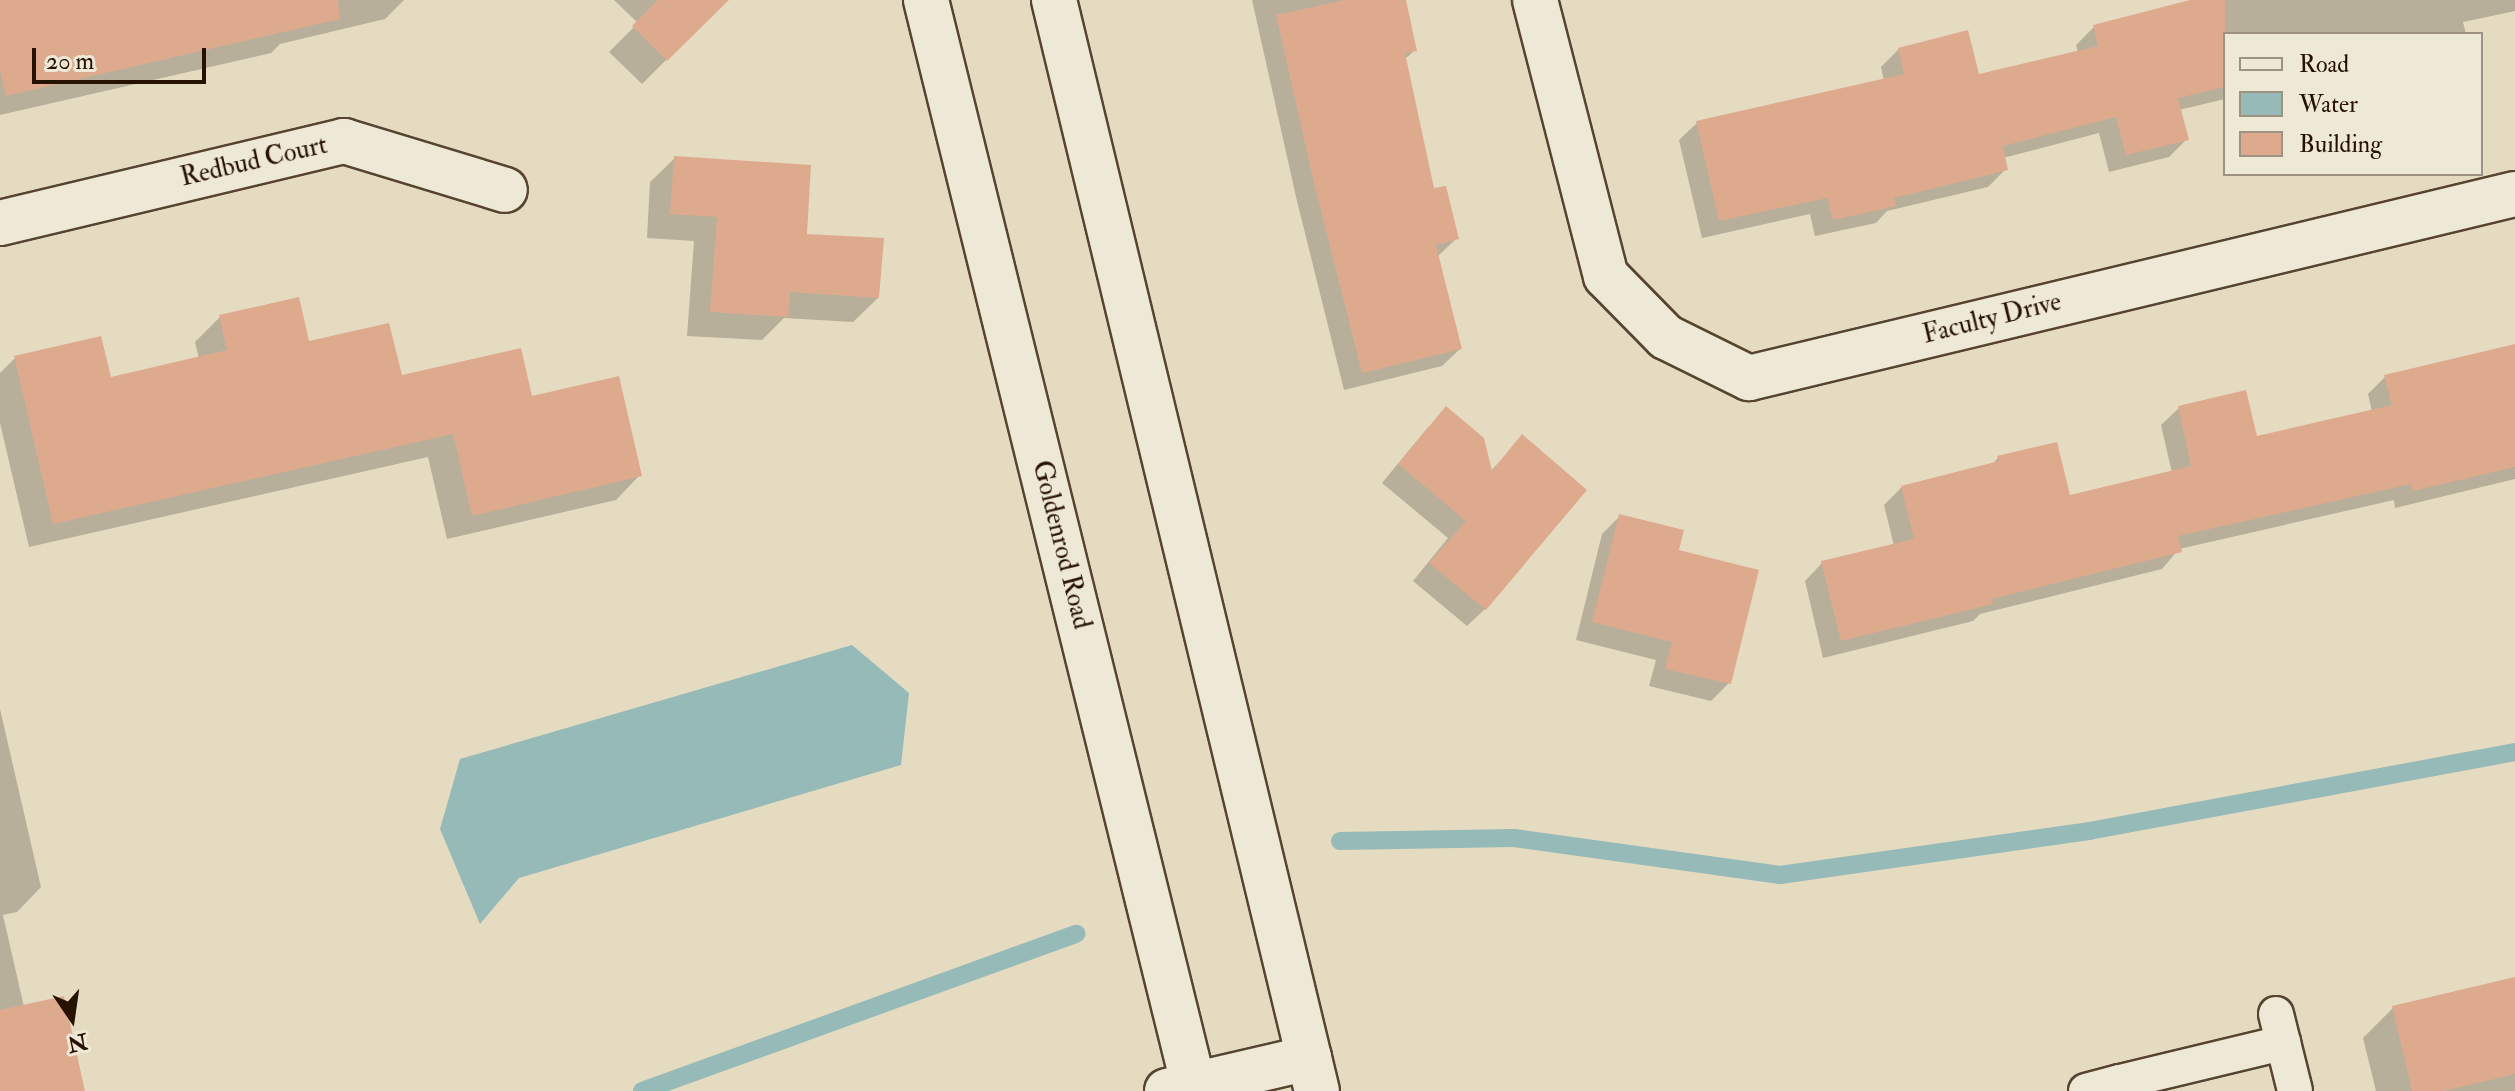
<!DOCTYPE html>
<style>
body{margin:0}
#map{position:relative;width:2515px;height:1091px;overflow:hidden;background:#e5dbc1;font-family:"IM FELL Double Pica",serif}
div>[style]{position:absolute}
[style*='--x']{left:calc(var(--x)*1px);top:calc(var(--y)*1px);width:calc(var(--w)*1px);rotate:calc(var(--a)*1deg)}
.water>*{inset:0;background:#96bab7}
.shadow>*{inset:0;background:#0003}
.stream>*{height:18px;margin:-9px;padding:0 9px;transform-origin:9px;border-radius:9px;background:#96bab7}
.building>*{inset:0;background:#deaa8e}
.roads{filter:drop-shadow(2px 0 #564430) drop-shadow(-2px 0 #564430) drop-shadow(0 2px #564430) drop-shadow(0 -2px #564430)}
.lane>*{height:34px;margin:-17px;padding:0 17px;transform-origin:17px;border-radius:17px;background:#eee8d7}
.street>*{height:44px;margin:-22px;padding:0 22px;transform-origin:22px;border-radius:22px;background:#eee8d7}
.secondary>*{height:44px;margin:-22px;padding:0 22px;transform-origin:22px;border-radius:22px;background:#eee8d7}
span{translate:-50% -50%;white-space:nowrap;text-align:center;line-height:1.15;-webkit-text-stroke:8px #eee8d7;paint-order:stroke}
.street-label{font-size:26px;color:#271100}
.legend{position:absolute;left:2223px;top:32px;width:260px;height:144px;box-sizing:border-box;background:#eee8d7;border:2px solid #9e9281;margin:0;padding:10px 14px;list-style:none;font-size:24px;color:#271100}
.legend li{display:flex;align-items:center;gap:16px;height:40px}
.legend b{width:40px;border:2px solid #9e9281}
.north{position:absolute;left:32px;top:979px;width:80px;height:80px;-webkit-text-stroke:6px #eee8d7;paint-order:stroke;rotate:167deg;font-size:22px;font-weight:700;line-height:32px;text-align:center;color:#271100}
.north::after{content:'';display:block;margin:auto;width:28px;height:36px;background:#271100;clip-path:polygon(50% 0,100% 100%,50% 72%,0 100%)}
.scale{position:absolute;left:32px;top:48px;width:174px;height:36px;box-sizing:border-box;border:4px solid #271100;border-top:0;padding-left:10px;font-size:24px;line-height:28px;white-space:nowrap;color:#271100;-webkit-text-stroke:6px #eee8d7;paint-order:stroke}
</style>
<div id="map">
<div class="water">
<div style="clip-path:polygon(852px 645px,909px 693px,901px 765px,519px 878px,480px 924px,440px 829px,460px 759px)"></div>
</div>
<div class="shadow">
<div style="clip-path:polygon(0 0,404px 0,385px 19px,280px 44px,271px 53px,0 115px)"></div>
<div style="clip-path:polygon(614px 0,726px 0,642px 84px,609px 52px,638px 23px)"></div>
<div style="clip-path:polygon(1252px 0,1403px 0,1415px 50px,1404px 60px,1433px 191px,1457px 238px,1437px 257px,1460px 349px,1442px 366px,1344px 390px,1296px 197px)"></div>
<div style="clip-path:polygon(2198px 0,2515px 0,2515px 11px,2463px 22px,2466px 34px,2225px 34px,2225px 99px,2179px 110px,2187px 139px,2169px 157px,2109px 172px,2099px 133px,2003px 158px,2006px 169px,1988px 187px,1887px 211px,1876px 223px,1815px 236px,1810px 214px,1702px 238px,1679px 140px,1697px 123px,1884px 81px,1881px 67px,1899px 49px,1978px 77px,2078px 52px,2076px 45px,2094px 27px)"></div>
<div style="clip-path:polygon(675px 158px,878px 298px,853px 322px,784px 318px,762px 340px,687px 336px,694px 241px,647px 238px,650px 182px)"></div>
<div style="clip-path:polygon(220px 317px,307px 344px,400px 378px,531px 399px,640px 475px,616px 500px,447px 539px,428px 457px,29px 547px,0 423px,0 373px,15px 358px,109px 379px,199px 359px,195px 342px)"></div>
<div style="clip-path:polygon(2515px 356px,2515px 479px,2395px 508px,2394px 500px,2179px 549px,2162px 569px,1980px 614px,1973px 621px,1823px 658px,1805px 581px,1822px 563px,1894px 546px,1884px 505px,1902px 487px,1991px 465px,1998px 458px,2069px 497px,2172px 473px,2161px 425px,2179px 408px,2255px 439px,2372px 412px,2368px 394px,2385px 377px)"></div>
<div style="clip-path:polygon(1429px 426px,1490px 472px,1522px 437px,1485px 609px,1467px 626px,1413px 581px,1448px 538px,1382px 483px)"></div>
<div style="clip-path:polygon(1620px 516px,1676px 551px,1729px 683px,1711px 701px,1649px 686px,1656px 660px,1576px 640px,1602px 534px)"></div>
<div style="clip-path:polygon(0 709px,41px 887px,17px 912px,3px 915px,24px 1007px,83px 1091px,0 1091px)"></div>
<div style="clip-path:polygon(2515px 979px,2515px 1091px,2376px 1091px,2363px 1038px,2393px 1008px)"></div>
</div>
<div class="stream">
<div style="--x:1340;--y:841;--w:174;--a:-1"></div>
<div style="--x:1514;--y:838;--w:269;--a:7.9"></div>
<div style="--x:1780;--y:875;--w:312;--a:-8.1"></div>
<div style="--x:2089;--y:831;--w:433;--a:-10.5"></div>
<div style="--x:642;--y:1091;--w:462;--a:-19.9"></div>
</div>
<div class="building">
<div style="clip-path:polygon(0 0,338px 0,340px 19px,6px 96px,0 71px)"></div>
<div style="clip-path:polygon(658px 0,729px 0,667px 61px,632px 26px)"></div>
<div style="clip-path:polygon(1345px 0,1406px 0,1417px 51px,1405px 53px,1434px 188px,1446px 186px,1459px 239px,1436px 245px,1462px 349px,1362px 373px,1313px 179px,1276px 15px)"></div>
<div style="clip-path:polygon(2190px 0,2225px 0,2225px 87px,2178px 98px,2189px 140px,2126px 155px,2116px 117px,2003px 146px,2008px 170px,1894px 198px,1896px 206px,1833px 220px,1827px 198px,1719px 221px,1696px 121px,1904px 74px,1898px 48px,1968px 30px,1979px 74px,2098px 46px,2093px 25px)"></div>
<div style="clip-path:polygon(674px 156px,811px 165px,807px 234px,884px 238px,879px 298px,790px 292px,788px 317px,710px 312px,717px 217px,670px 214px)"></div>
<div style="clip-path:polygon(299px 297px,309px 341px,389px 323px,402px 375px,521px 348px,532px 396px,619px 376px,642px 476px,472px 516px,453px 434px,53px 524px,14px 356px,101px 336px,111px 377px,227px 350px,219px 315px)"></div>
<div style="clip-path:polygon(2515px 344px,2515px 467px,2413px 491px,2411px 484px,2178px 536px,2182px 552px,1992px 599px,1993px 604px,1841px 641px,1821px 561px,1914px 539px,1901px 486px,1999px 461px,1997px 456px,2057px 442px,2070px 495px,2191px 466px,2178px 406px,2246px 390px,2257px 436px,2392px 405px,2384px 375px)"></div>
<div style="clip-path:polygon(1446px 406px,1484px 438px,1492px 471px,1522px 434px,1587px 490px,1486px 610px,1429px 563px,1466px 521px,1398px 464px)"></div>
<div style="clip-path:polygon(1619px 514px,1684px 530px,1679px 550px,1759px 570px,1731px 684px,1665px 669px,1672px 642px,1592px 622px)"></div>
<div style="clip-path:polygon(2515px 977px,2515px 1074px,2444px 1091px,2412px 1091px,2392px 1006px)"></div>
<div style="clip-path:polygon(64px 996px,85px 1091px,0 1091px,0 1010px)"></div>
</div>
<div class="roads">
<div class="lane">
<div style="--x:2276;--y:1014;--w:79;--a:76.1"></div>
<div style="--x:2120;--y:1082;--w:168;--a:-13.5"></div>
<div style="--x:2086;--y:1091;--w:35;--a:-15"></div>
<div style="--x:2120;--y:1082;--w:9;--a:77"></div>
</div>
<div class="street">
<div style="--x:1535;--y:0;--w:285;--a:75.6"></div>
<div style="--x:1606;--y:276;--w:86;--a:45.5"></div>
<div style="--x:1666;--y:337;--w:93;--a:26.3"></div>
<div style="--x:1749;--y:378;--w:788;--a:-13.51"></div>
<div style="--x:0;--y:223;--w:354;--a:-13.4"></div>
<div style="--x:344;--y:141;--w:168;--a:16.9"></div>
</div>
<div class="secondary">
<div style="--x:926;--y:0;--w:1124;--a:76.15"></div>
<div style="--x:1054;--y:0;--w:1122;--a:76.45"></div>
<div style="--x:1167;--y:1091;--w:146;--a:-13.1"></div>
</div>
</div>
<div class="street-label">
<span style="left:254px;top:162px;rotate:-13deg">Redbud Court</span>
<span style="left:1992px;top:319px;rotate:-14deg">Faculty Drive</span>
<span style="left:1061px;top:545px;rotate:76deg">Goldenrod Road</span>
</div>
<ul class="legend">
<li><b style="height:10px;background:#eee8d7"></b>Road</li>
<li><b style="height:22px;background:#96bab7"></b>Water</li>
<li><b style="height:22px;background:#deaa8e"></b>Building</li>
</ul>
<div class="north">N</div>
<div class="scale">20 m</div>
</div>
